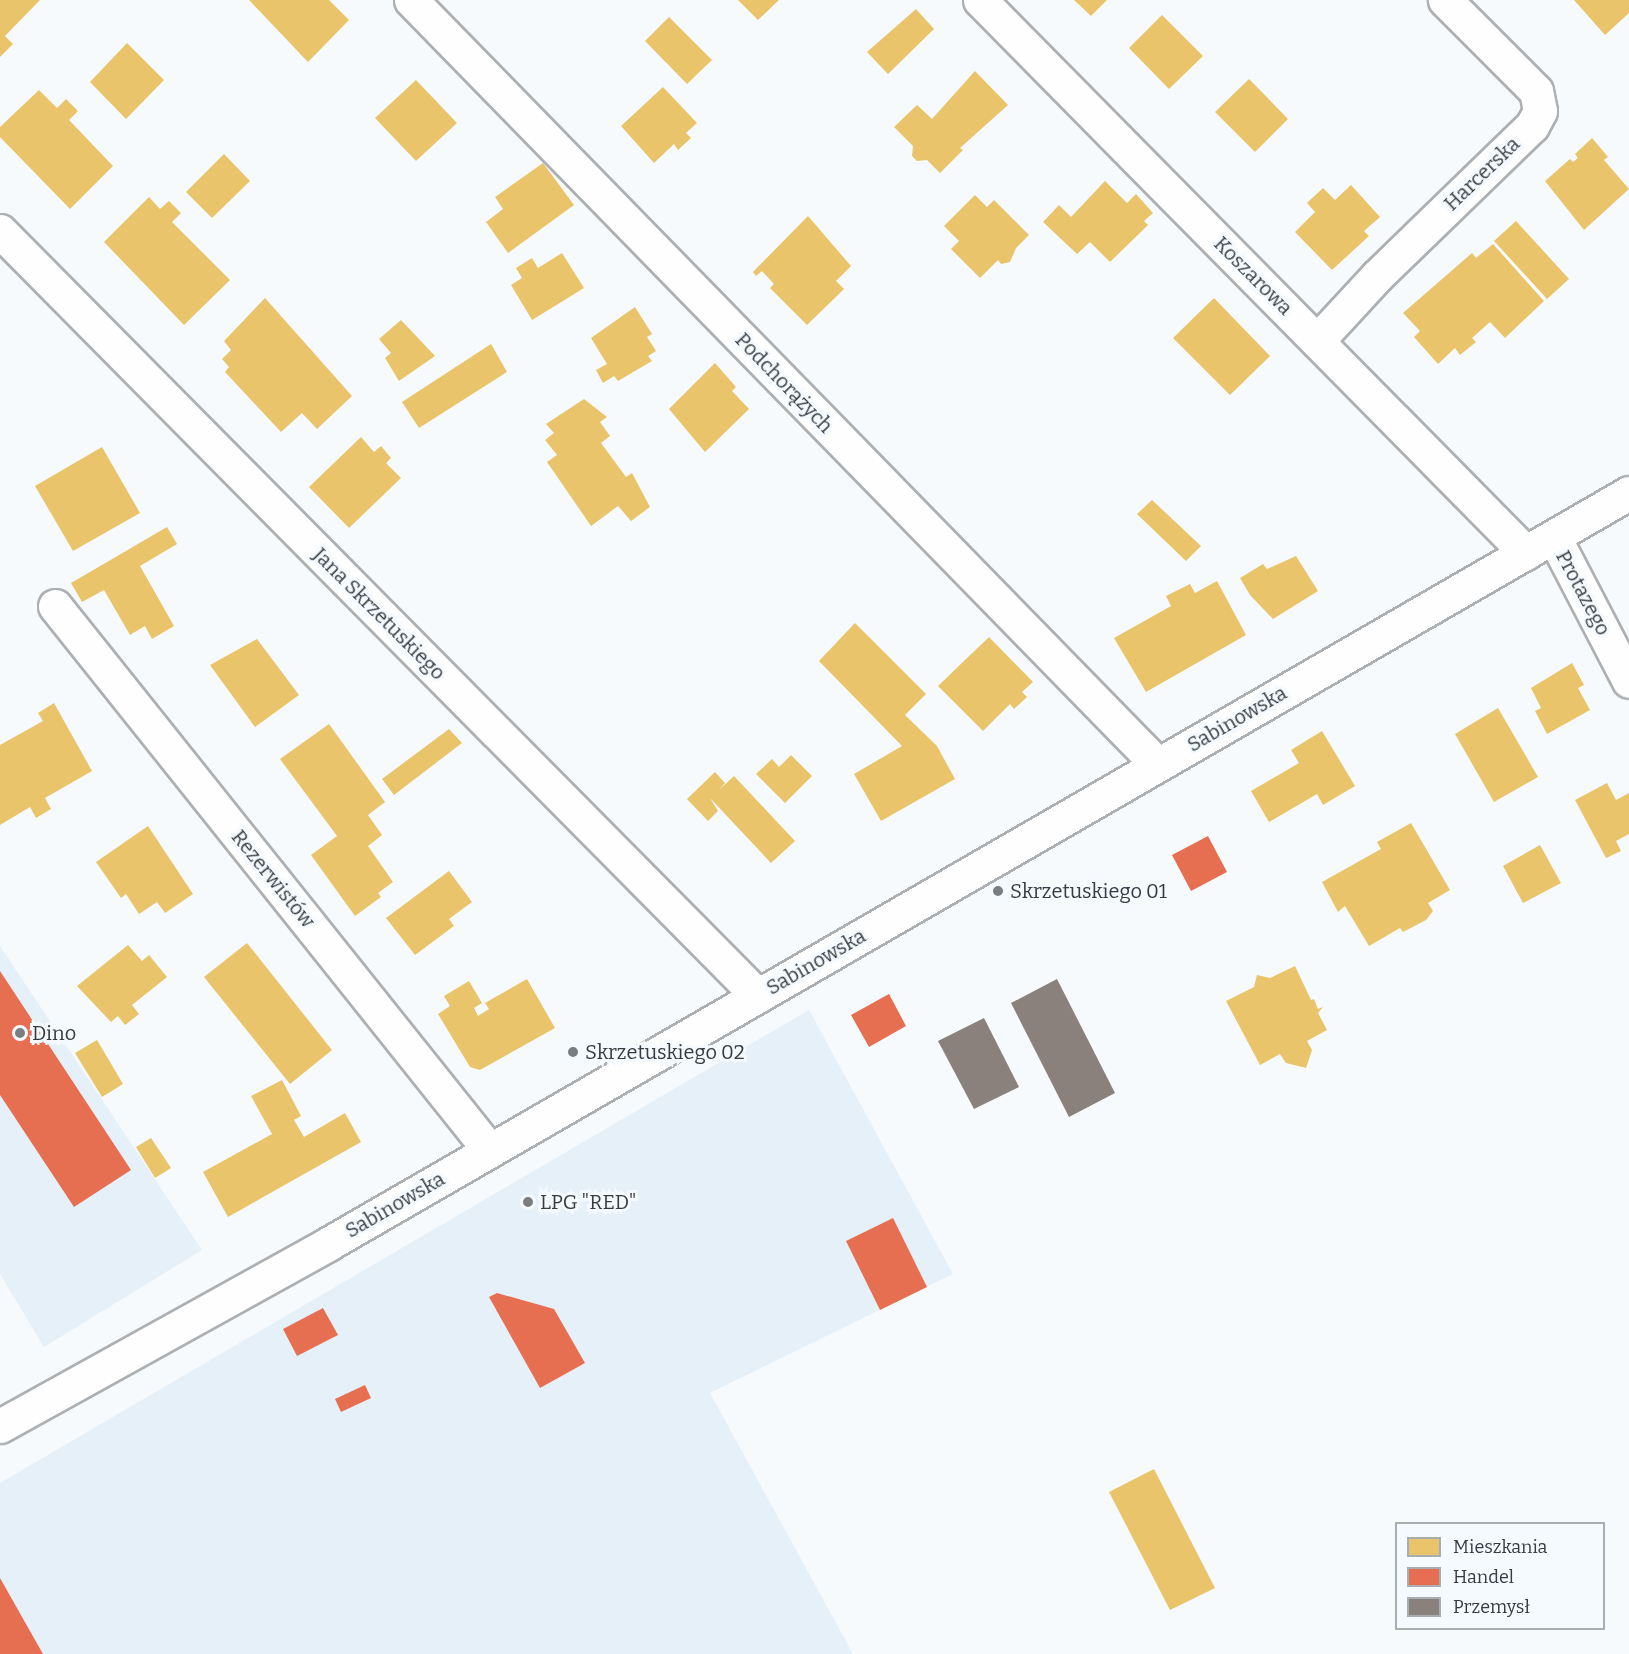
<!DOCTYPE html>
<meta charset="utf-8">
<style>
body{margin:0}
#map{position:relative;width:1629px;height:1654px;overflow:hidden;background:#f7fafc;font-family:Bitter,serif}
div>[style]{position:absolute}
[style*='--x']{left:calc(var(--x)*1px);top:calc(var(--y)*1px);width:calc(var(--w)*1px);rotate:calc(var(--a)*1deg)}
.built>*{inset:0;background:#e6f0f9}
.homes>*{inset:0;background:#e9c46a}
.shops>*{inset:0;background:#e76f51}
.industry>*{inset:0;background:#8a817c}
.roads{filter:drop-shadow(2px 0 #adb0b2) drop-shadow(-2px 0 #adb0b2) drop-shadow(0 2px #adb0b2) drop-shadow(0 -2px #adb0b2)}
.minor>*{height:33px;margin:-16.5px;padding:0 16.5px;transform-origin:16.5px;border-radius:16.5px;background:#fefeff}
.dots>*{width:16px;height:16px;translate:-50% -50%;box-sizing:border-box;border:3px solid #f4faff;border-radius:50%}
span{translate:-50% -50%;white-space:nowrap;text-align:center;line-height:1.15;-webkit-text-stroke:6px #f4faff;paint-order:stroke}
.street-label{font-size:20px;color:#383c3f}
.poi-label{font-size:20px;color:#383c3f}
.left{translate:0 -50%;text-align:left}
.legend{position:absolute;left:1395px;top:1522px;width:210px;height:108px;box-sizing:border-box;background:#f4faff;border:2px solid #a9aeb2;margin:0;padding:8px 10px;list-style:none;font-size:18px;color:#383c3f}
.legend li{display:flex;align-items:center;gap:12px;height:30px}
.legend b{width:30px;border:2px solid #a9aeb2}
</style>
<div id="map">
<div class="built">
<div style="clip-path:polygon(0 946px,202px 1250px,44px 1347px,0 1274px)"></div>
<div style="clip-path:polygon(809px 1010px,953px 1274px,710px 1393px,853px 1654px,0 1654px,0 1483px)"></div>
</div>
<div class="homes">
<div style="clip-path:polygon(0 0,40px 0,5px 36px,13px 44px,0 57px)"></div>
<div style="clip-path:polygon(249px 0,329px 0,349px 20px,308px 62px)"></div>
<div style="clip-path:polygon(738px 0,779px 0,758px 20px)"></div>
<div style="clip-path:polygon(1074px 0,1107px 0,1091px 16px)"></div>
<div style="clip-path:polygon(1574px 0,1629px 0,1629px 13px,1605px 35px)"></div>
<div style="clip-path:polygon(916px 9px,934px 29px,888px 74px,867px 52px)"></div>
<div style="clip-path:polygon(1162px 15px,1203px 56px,1169px 89px,1129px 48px)"></div>
<div style="clip-path:polygon(669px 17px,712px 60px,687px 84px,645px 41px)"></div>
<div style="clip-path:polygon(127px 43px,164px 80px,126px 119px,90px 82px)"></div>
<div style="clip-path:polygon(975px 71px,1008px 105px,960px 148px,963px 150px,940px 173px,927px 160px,917px 161px,912px 156px,913px 146px,894px 127px,917px 105px,932px 119px)"></div>
<div style="clip-path:polygon(1249px 79px,1288px 119px,1255px 152px,1215px 112px)"></div>
<div style="clip-path:polygon(416px 80px,457px 123px,416px 161px,375px 118px)"></div>
<div style="clip-path:polygon(663px 87px,697px 123px,686px 133px,691px 138px,678px 150px,674px 144px,654px 163px,621px 126px)"></div>
<div style="clip-path:polygon(39px 90px,57px 108px,66px 99px,78px 111px,69px 120px,113px 166px,70px 209px,0 137px,0 127px)"></div>
<div style="clip-path:polygon(1592px 138px,1608px 157px,1604px 160px,1629px 189px,1584px 230px,1545px 181px,1570px 159px,1573px 162px,1578px 158px,1575px 154px)"></div>
<div style="clip-path:polygon(224px 154px,250px 181px,212px 218px,186px 192px)"></div>
<div style="clip-path:polygon(543px 163px,574px 205px,508px 253px,486px 222px,503px 209px,495px 197px)"></div>
<div style="clip-path:polygon(1105px 181px,1127px 203px,1136px 194px,1153px 213px,1144px 221px,1148px 225px,1110px 262px,1090px 242px,1077px 254px,1043px 222px,1059px 205px,1071px 217px)"></div>
<div style="clip-path:polygon(1351px 185px,1380px 217px,1364px 231px,1369px 236px,1332px 270px,1295px 232px,1315px 212px,1307px 203px,1323px 188px,1335px 200px)"></div>
<div style="clip-path:polygon(975px 195px,987px 207px,994px 200px,1029px 235px,1016px 248px,1010px 262px,1001px 264px,998px 260px,980px 278px,951px 249px,959px 241px,944px 226px)"></div>
<div style="clip-path:polygon(149px 197px,160px 209px,169px 201px,181px 213px,172px 222px,230px 280px,184px 325px,104px 242px)"></div>
<div style="clip-path:polygon(808px 216px,851px 266px,836px 281px,844px 289px,807px 325px,770px 288px,774px 284px,762px 271px,756px 276px,753px 272px)"></div>
<div style="clip-path:polygon(1516px 221px,1569px 279px,1547px 299px,1494px 241px)"></div>
<div style="clip-path:polygon(1493px 244px,1544px 301px,1505px 338px,1490px 322px,1472px 338px,1476px 342px,1460px 355px,1455px 348px,1438px 364px,1414px 337px,1420px 331px,1403px 313px,1472px 253px,1476px 258px)"></div>
<div style="clip-path:polygon(562px 253px,584px 288px,532px 320px,511px 285px,522px 278px,516px 268px,532px 258px,538px 268px)"></div>
<div style="clip-path:polygon(265px 298px,352px 396px,317px 429px,302px 413px,281px 432px,225px 372px,229px 367px,222px 359px,231px 350px,224px 341px)"></div>
<div style="clip-path:polygon(1214px 298px,1270px 356px,1230px 395px,1173px 338px)"></div>
<div style="clip-path:polygon(635px 307px,652px 334px,647px 337px,656px 351px,648px 356px,652px 361px,618px 381px,614px 376px,603px 383px,596px 370px,607px 364px,591px 338px)"></div>
<div style="clip-path:polygon(401px 320px,435px 356px,399px 381px,385px 358px,391px 353px,379px 339px)"></div>
<div style="clip-path:polygon(491px 344px,507px 372px,419px 428px,402px 402px)"></div>
<div style="clip-path:polygon(715px 363px,736px 387px,732px 391px,749px 409px,705px 452px,669px 409px)"></div>
<div style="clip-path:polygon(584px 399px,607px 417px,600px 422px,610px 436px,601px 443px,626px 477px,632px 473px,650px 507px,631px 521px,618px 506px,591px 526px,547px 462px,557px 455px,545px 440px,554px 433px,546px 424px)"></div>
<div style="clip-path:polygon(361px 437px,374px 452px,381px 446px,391px 458px,386px 463px,401px 478px,349px 528px,309px 487px)"></div>
<div style="clip-path:polygon(102px 447px,140px 513px,73px 551px,35px 486px)"></div>
<div style="clip-path:polygon(1152px 500px,1201px 546px,1186px 561px,1137px 514px)"></div>
<div style="clip-path:polygon(167px 527px,177px 544px,140px 566px,174px 626px,152px 639px,145px 626px,130px 635px,104px 590px,82px 602px,71px 583px)"></div>
<div style="clip-path:polygon(1296px 556px,1318px 591px,1273px 619px,1250px 595px,1240px 578px,1263px 564px,1267px 569px)"></div>
<div style="clip-path:polygon(1217px 581px,1246px 635px,1146px 692px,1114px 638px,1171px 606px,1166px 596px,1190px 584px,1195px 593px)"></div>
<div style="clip-path:polygon(855px 623px,926px 694px,905px 715px,937px 746px,955px 779px,881px 821px,854px 774px,902px 746px,819px 661px)"></div>
<div style="clip-path:polygon(989px 637px,1033px 682px,1022px 692px,1027px 697px,1014px 709px,1010px 704px,983px 731px,938px 686px)"></div>
<div style="clip-path:polygon(257px 639px,299px 695px,255px 727px,210px 665px)"></div>
<div style="clip-path:polygon(1572px 663px,1584px 685px,1578px 688px,1590px 710px,1547px 734px,1535px 711px,1541px 708px,1531px 688px)"></div>
<div style="clip-path:polygon(54px 703px,92px 771px,45px 798px,51px 809px,36px 818px,30px 807px,0 825px,0 745px,43px 721px,38px 713px)"></div>
<div style="clip-path:polygon(1498px 708px,1538px 777px,1494px 802px,1455px 734px)"></div>
<div style="clip-path:polygon(329px 724px,385px 802px,368px 815px,382px 835px,368px 846px,393px 882px,378px 893px,381px 897px,355px 916px,311px 855px,337px 836px,280px 759px)"></div>
<div style="clip-path:polygon(449px 729px,462px 743px,394px 795px,382px 779px)"></div>
<div style="clip-path:polygon(1322px 731px,1355px 786px,1323px 805px,1317px 794px,1269px 822px,1251px 791px,1299px 763px,1291px 750px)"></div>
<div style="clip-path:polygon(791px 755px,812px 776px,785px 803px,756px 774px,772px 759px,779px 767px)"></div>
<div style="clip-path:polygon(715px 772px,725px 783px,719px 790px,734px 776px,795px 841px,771px 863px,710px 798px,718px 811px,708px 821px,687px 799px)"></div>
<div style="clip-path:polygon(1607px 783px,1616px 800px,1629px 793px,1629px 834px,1616px 841px,1621px 851px,1606px 858px,1575px 800px)"></div>
<div style="clip-path:polygon(1411px 823px,1450px 890px,1428px 903px,1433px 911px,1426px 920px,1403px 932px,1400px 928px,1369px 946px,1345px 906px,1338px 912px,1322px 882px,1381px 849px,1377px 842px)"></div>
<div style="clip-path:polygon(148px 826px,193px 894px,165px 913px,157px 902px,139px 914px,126px 894px,121px 898px,96px 862px)"></div>
<div style="clip-path:polygon(1540px 845px,1561px 883px,1523px 903px,1503px 866px)"></div>
<div style="clip-path:polygon(449px 871px,472px 902px,449px 919px,454px 926px,415px 955px,386px 918px)"></div>
<div style="clip-path:polygon(247px 943px,332px 1050px,290px 1084px,204px 977px)"></div>
<div style="clip-path:polygon(128px 945px,142px 961px,149px 955px,167px 977px,132px 1005px,139px 1014px,125px 1025px,118px 1016px,111px 1022px,77px 986px)"></div>
<div style="clip-path:polygon(1295px 966px,1311px 1000px,1314px 999px,1318px 1009px,1323px 1007px,1318px 1013px,1327px 1030px,1307px 1041px,1312px 1050px,1306px 1068px,1286px 1063px,1280px 1054px,1260px 1065px,1226px 1001px,1254px 987px,1257px 975px,1270px 978px)"></div>
<div style="clip-path:polygon(527px 979px,555px 1028px,480px 1070px,470px 1067px,438px 1014px,450px 1006px,444px 996px,469px 981px,482px 1003px,474px 1008px,478px 1016px,489px 1009px,485px 1003px)"></div>
<div style="clip-path:polygon(97px 1040px,123px 1084px,102px 1097px,75px 1053px)"></div>
<div style="clip-path:polygon(282px 1080px,301px 1116px,294px 1120px,304px 1137px,345px 1113px,361px 1142px,228px 1217px,203px 1172px,272px 1134px,251px 1096px)"></div>
<div style="clip-path:polygon(151px 1138px,171px 1168px,155px 1178px,136px 1147px)"></div>
<div style="clip-path:polygon(1154px 1469px,1215px 1588px,1170px 1610px,1109px 1492px)"></div>
</div>
<div class="shops">
<div style="clip-path:polygon(1208px 836px,1227px 872px,1191px 891px,1172px 855px)"></div>
<div style="clip-path:polygon(0 971px,131px 1170px,74px 1207px,0 1095px)"></div>
<div style="clip-path:polygon(889px 994px,906px 1026px,869px 1047px,851px 1015px)"></div>
<div style="clip-path:polygon(893px 1218px,927px 1287px,880px 1310px,846px 1241px)"></div>
<div style="clip-path:polygon(497px 1293px,554px 1309px,585px 1363px,540px 1388px,489px 1297px)"></div>
<div style="clip-path:polygon(323px 1308px,338px 1335px,297px 1356px,283px 1329px)"></div>
<div style="clip-path:polygon(365px 1385px,371px 1398px,341px 1412px,335px 1399px)"></div>
<div style="clip-path:polygon(0 1578px,43px 1654px,0 1654px)"></div>
</div>
<div class="industry">
<div style="clip-path:polygon(1057px 979px,1115px 1093px,1069px 1117px,1011px 1003px)"></div>
<div style="clip-path:polygon(984px 1018px,1019px 1087px,974px 1109px,938px 1041px)"></div>
</div>
<div class="roads">
<div class="minor">
<div style="--x:411;--y:0;--w:1069;--a:45.68"></div>
<div style="--x:980;--y:0;--w:777;--a:45.36"></div>
<div style="--x:0;--y:231;--w:1077;--a:45.26"></div>
<div style="--x:1317;--y:341;--w:88;--a:-47.3"></div>
<div style="--x:1377;--y:276;--w:216;--a:-44.1"></div>
<div style="--x:1532;--y:126;--w:17;--a:-62"></div>
<div style="--x:1540;--y:111;--w:20;--a:-101"></div>
<div style="--x:1536;--y:91;--w:129;--a:-135"></div>
<div style="--x:1554;--y:537;--w:162;--a:62.5"></div>
<div style="--x:55;--y:606;--w:697;--a:51.4"></div>
<div style="--x:0;--y:1426;--w:375;--a:-29"></div>
<div style="--x:328;--y:1244;--w:1502;--a:-30"></div>
</div>
</div>
<div class="dots">
<div style="left:998px;top:891px;background:#7b7e81"></div>
<div style="left:20px;top:1033px;background:#7b7e81"></div>
<div style="left:573px;top:1052px;background:#7b7e81"></div>
<div style="left:528px;top:1202px;background:#7b7e81"></div>
</div>
<div class="street-label">
<span style="left:1482px;top:174px;rotate:-44deg">Harcerska</span>
<span style="left:1253px;top:276px;rotate:45deg">Koszarowa</span>
<span style="left:784px;top:383px;rotate:46deg">Podchorążych</span>
<span style="left:1583px;top:593px;rotate:62deg">Protazego</span>
<span style="left:379px;top:614px;rotate:45deg">Jana Skrzetuskiego</span>
<span style="left:1237px;top:719px;rotate:-30deg">Sabinowska</span>
<span style="left:273px;top:879px;rotate:51deg">Rezerwistów</span>
<span style="left:816px;top:962px;rotate:-30deg">Sabinowska</span>
<span style="left:395px;top:1205px;rotate:-30deg">Sabinowska</span>
</div>
<div class="poi-label">
<span class="left" style="left:1010px;top:891px">Skrzetuskiego 01</span>
<span class="left" style="left:32px;top:1033px">Dino</span>
<span class="left" style="left:585px;top:1052px">Skrzetuskiego 02</span>
<span class="left" style="left:540px;top:1202px">LPG "RED"</span>
</div>
<ul class="legend">
<li><b style="height:16px;background:#e9c46a"></b>Mieszkania</li>
<li><b style="height:16px;background:#e76f51"></b>Handel</li>
<li><b style="height:16px;background:#8a817c"></b>Przemysł</li>
</ul>
</div>
